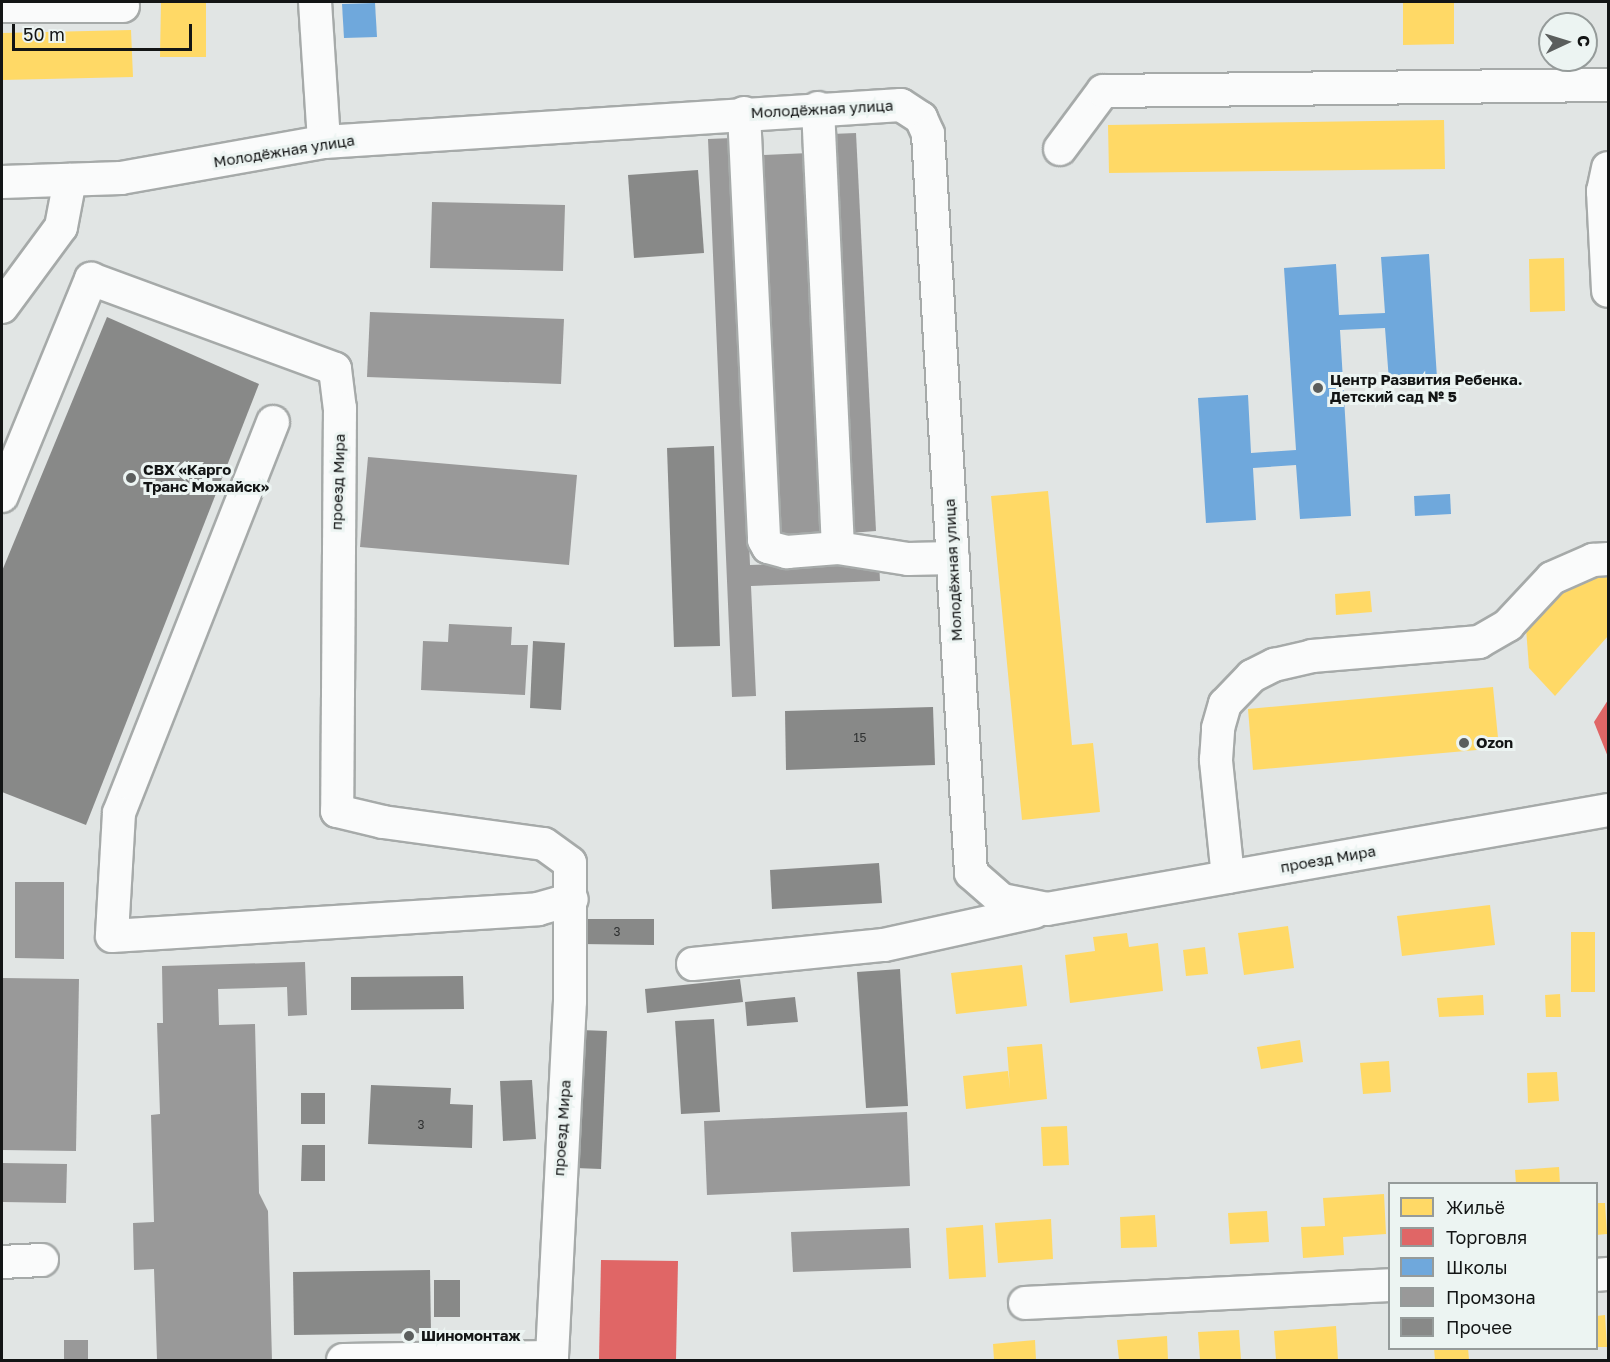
<!DOCTYPE html>
<meta charset="utf-8">
<style>
body{margin:0}
#map{position:relative;width:1610px;height:1362px;overflow:hidden;background:#e1e5e4;font-family:"Golos Text",sans-serif}
div>[style]{position:absolute}
[style*='--x']{left:calc(var(--x)*1px);top:calc(var(--y)*1px);width:calc(var(--w)*1px);rotate:calc(var(--a)*1deg)}
.homes>*{inset:0;background:#ffd966}
.shops>*{inset:0;background:#e06666}
.schools>*{inset:0;background:#6fa8dc}
.industry>*{inset:0;background:#999}
.building>*{inset:0;background:#888988}
.roads{filter:drop-shadow(2px 0 #a6aaa9) drop-shadow(-2px 0 #a6aaa9) drop-shadow(0 2px #a6aaa9) drop-shadow(0 -2px #a6aaa9)}
.minor>*{height:32px;margin:-16px;padding:0 16px;transform-origin:16px;border-radius:16px;background:#fafbfb}
.dots>*{width:16px;height:16px;translate:-50% -50%;box-sizing:border-box;border:3px solid #ecf4f2;border-radius:50%}
span{translate:-50% -50%;white-space:nowrap;text-align:center;line-height:1.15;-webkit-text-stroke:6px #ecf4f2;paint-order:stroke}
.number-label{font-size:12px;color:#303232}
.number-label span{-webkit-text-stroke-width:0}
.street-label{font-size:15px;color:#131515}
.poi-label{font-size:15px;color:#131515;font-weight:700}
.left{translate:0 -50%;text-align:left}
.frame{position:absolute;inset:0;border:3px solid #131515;pointer-events:none}
.legend{position:absolute;left:1388px;top:1182px;width:210px;height:168px;box-sizing:border-box;background:#ecf4f2;border:2px solid #959b9a;margin:0;padding:8px 10px;list-style:none;font-size:18px;color:#131515}
.legend li{display:flex;align-items:center;gap:12px;height:30px}
.legend b{width:30px;border:2px solid #959b9a}
.north{position:absolute;left:1538px;top:12px;width:60px;height:60px;box-sizing:border-box;background:#ecf4f2;border:2px solid #959b9a;border-radius:50%;rotate:86deg;font-size:16px;font-weight:700;line-height:24px;text-align:center;color:#131515}
.north::after{content:'';display:block;margin:auto;width:21px;height:27px;background:#5b5e5d;clip-path:polygon(50% 0,100% 100%,50% 72%,0 100%)}
.scale{position:absolute;left:12px;top:24px;width:180px;height:27px;box-sizing:border-box;border:3px solid #131515;border-top:0;padding-left:8px;font-size:18px;line-height:21px;white-space:nowrap;color:#131515;-webkit-text-stroke:4px #ecf4f2;paint-order:stroke}
</style>
<div id="map">
<div class="homes">
<div style="clip-path:polygon(161px 2px,206px 2px,206px 57px,160px 57px)"></div>
<div style="clip-path:polygon(1403px 2px,1454px 2px,1454px 44px,1403px 45px)"></div>
<div style="clip-path:polygon(131px 30px,133px 77px,2px 80px,2px 33px)"></div>
<div style="clip-path:polygon(1444px 120px,1445px 169px,1109px 173px,1108px 125px)"></div>
<div style="clip-path:polygon(1564px 258px,1565px 311px,1530px 312px,1529px 259px)"></div>
<div style="clip-path:polygon(1048px 491px,1072px 745px,1093px 743px,1100px 812px,1022px 820px,991px 496px)"></div>
<div style="clip-path:polygon(1608px 574px,1608px 636px,1555px 696px,1529px 668px,1526px 628px,1574px 576px)"></div>
<div style="clip-path:polygon(1370px 591px,1372px 612px,1336px 615px,1335px 594px)"></div>
<div style="clip-path:polygon(1493px 687px,1499px 748px,1253px 770px,1248px 709px)"></div>
<div style="clip-path:polygon(1490px 905px,1495px 945px,1402px 956px,1397px 916px)"></div>
<div style="clip-path:polygon(1288px 926px,1294px 968px,1244px 975px,1238px 933px)"></div>
<div style="clip-path:polygon(1571px 932px,1595px 932px,1595px 992px,1571px 992px)"></div>
<div style="clip-path:polygon(1127px 933px,1129px 947px,1158px 943px,1163px 991px,1070px 1003px,1065px 955px,1095px 951px,1093px 937px)"></div>
<div style="clip-path:polygon(1205px 947px,1208px 974px,1186px 976px,1183px 950px)"></div>
<div style="clip-path:polygon(1022px 965px,1027px 1006px,956px 1014px,951px 973px)"></div>
<div style="clip-path:polygon(1560px 994px,1561px 1017px,1546px 1017px,1545px 995px)"></div>
<div style="clip-path:polygon(1483px 995px,1484px 1015px,1439px 1017px,1437px 998px)"></div>
<div style="clip-path:polygon(1300px 1040px,1303px 1062px,1261px 1069px,1257px 1047px)"></div>
<div style="clip-path:polygon(1042px 1044px,1047px 1099px,966px 1109px,963px 1076px,1008px 1071px,1010px 1089px,1007px 1047px)"></div>
<div style="clip-path:polygon(1389px 1061px,1391px 1092px,1363px 1094px,1360px 1063px)"></div>
<div style="clip-path:polygon(1557px 1072px,1559px 1101px,1528px 1103px,1527px 1073px)"></div>
<div style="clip-path:polygon(1067px 1126px,1069px 1165px,1043px 1166px,1041px 1127px)"></div>
<div style="clip-path:polygon(1559px 1167px,1560px 1184px,1516px 1184px,1515px 1170px)"></div>
<div style="clip-path:polygon(1384px 1194px,1386px 1234px,1343px 1237px,1344px 1255px,1303px 1258px,1301px 1227px,1325px 1226px,1323px 1198px)"></div>
<div style="clip-path:polygon(1596px 1203px,1605px 1203px,1607px 1234px,1596px 1235px)"></div>
<div style="clip-path:polygon(1267px 1211px,1269px 1242px,1230px 1244px,1228px 1213px)"></div>
<div style="clip-path:polygon(1155px 1215px,1157px 1247px,1121px 1248px,1120px 1217px)"></div>
<div style="clip-path:polygon(1051px 1219px,1053px 1259px,998px 1263px,995px 1223px)"></div>
<div style="clip-path:polygon(983px 1225px,986px 1277px,949px 1279px,946px 1228px)"></div>
<div style="clip-path:polygon(1605px 1315px,1607px 1347px,1596px 1347px,1596px 1316px)"></div>
<div style="clip-path:polygon(1336px 1326px,1338px 1360px,1276px 1360px,1274px 1331px)"></div>
<div style="clip-path:polygon(1239px 1330px,1241px 1360px,1200px 1360px,1198px 1332px)"></div>
<div style="clip-path:polygon(1167px 1336px,1168px 1360px,1119px 1360px,1117px 1340px)"></div>
<div style="clip-path:polygon(1035px 1340px,1036px 1360px,994px 1360px,993px 1344px)"></div>
<div style="clip-path:polygon(1434px 1348px,1468px 1348px,1469px 1360px,1435px 1360px)"></div>
</div>
<div class="shops">
<div style="clip-path:polygon(1608px 700px,1608px 757px,1594px 722px)"></div>
<div style="clip-path:polygon(601px 1260px,678px 1261px,676px 1360px,599px 1360px)"></div>
</div>
<div class="schools">
<div style="clip-path:polygon(375px 3px,377px 37px,344px 38px,342px 4px)"></div>
<div style="clip-path:polygon(1429px 254px,1437px 378px,1389px 381px,1385px 328px,1340px 330px,1351px 516px,1300px 519px,1296px 465px,1253px 468px,1256px 520px,1206px 523px,1198px 398px,1248px 395px,1251px 453px,1296px 450px,1284px 268px,1336px 264px,1339px 315px,1385px 313px,1381px 257px)"></div>
<div style="clip-path:polygon(1450px 494px,1451px 514px,1415px 516px,1414px 496px)"></div>
</div>
<div class="industry">
<div style="clip-path:polygon(856px 133px,876px 531px,850px 533px,831px 134px)"></div>
<div style="clip-path:polygon(732px 138px,750px 565px,879px 560px,880px 581px,751px 586px,756px 696px,732px 697px,708px 139px)"></div>
<div style="clip-path:polygon(809px 153px,822px 533px,777px 535px,764px 155px)"></div>
<div style="clip-path:polygon(432px 202px,565px 205px,563px 271px,430px 268px)"></div>
<div style="clip-path:polygon(370px 312px,564px 319px,561px 384px,367px 377px)"></div>
<div style="clip-path:polygon(368px 457px,577px 475px,569px 565px,360px 547px)"></div>
<div style="clip-path:polygon(449px 624px,512px 627px,511px 645px,528px 645px,525px 695px,421px 690px,423px 641px,448px 642px)"></div>
<div style="clip-path:polygon(15px 882px,64px 882px,64px 959px,15px 958px)"></div>
<div style="clip-path:polygon(305px 962px,307px 1015px,288px 1016px,287px 987px,218px 989px,219px 1025px,255px 1024px,259px 1193px,268px 1211px,272px 1360px,157px 1360px,154px 1269px,134px 1270px,133px 1223px,154px 1222px,151px 1115px,160px 1114px,157px 1023px,163px 1023px,162px 966px)"></div>
<div style="clip-path:polygon(2px 978px,79px 979px,76px 1151px,2px 1150px)"></div>
<div style="clip-path:polygon(907px 1112px,910px 1186px,707px 1195px,704px 1121px)"></div>
<div style="clip-path:polygon(2px 1163px,67px 1164px,66px 1203px,2px 1202px)"></div>
<div style="clip-path:polygon(909px 1228px,911px 1268px,793px 1272px,791px 1232px)"></div>
<div style="clip-path:polygon(64px 1340px,88px 1340px,88px 1360px,64px 1360px)"></div>
</div>
<div class="building">
<div style="clip-path:polygon(698px 170px,704px 253px,634px 258px,628px 175px)"></div>
<div style="clip-path:polygon(107px 317px,259px 384px,86px 825px,2px 792px,2px 571px)"></div>
<div style="clip-path:polygon(714px 446px,720px 646px,674px 647px,667px 448px)"></div>
<div style="clip-path:polygon(533px 641px,565px 643px,561px 710px,530px 708px)"></div>
<div style="clip-path:polygon(933px 707px,935px 765px,786px 770px,785px 711px)"></div>
<div style="clip-path:polygon(879px 863px,882px 903px,772px 909px,770px 870px)"></div>
<div style="clip-path:polygon(580px 919px,654px 919px,654px 945px,581px 944px)"></div>
<div style="clip-path:polygon(900px 969px,908px 1106px,866px 1108px,857px 972px)"></div>
<div style="clip-path:polygon(463px 976px,464px 1009px,351px 1010px,351px 977px)"></div>
<div style="clip-path:polygon(740px 979px,743px 1002px,647px 1013px,645px 989px)"></div>
<div style="clip-path:polygon(795px 997px,798px 1022px,747px 1026px,745px 1002px)"></div>
<div style="clip-path:polygon(714px 1019px,720px 1112px,681px 1114px,675px 1021px)"></div>
<div style="clip-path:polygon(581px 1030px,607px 1031px,601px 1169px,575px 1168px)"></div>
<div style="clip-path:polygon(532px 1080px,536px 1139px,503px 1141px,500px 1081px)"></div>
<div style="clip-path:polygon(371px 1085px,451px 1088px,450px 1104px,473px 1105px,472px 1148px,368px 1144px)"></div>
<div style="clip-path:polygon(301px 1093px,325px 1093px,325px 1124px,301px 1124px)"></div>
<div style="clip-path:polygon(302px 1145px,325px 1145px,325px 1181px,301px 1181px)"></div>
<div style="clip-path:polygon(430px 1270px,431px 1333px,294px 1335px,293px 1272px)"></div>
<div style="clip-path:polygon(434px 1280px,460px 1280px,460px 1317px,434px 1317px)"></div>
</div>
<div class="roads">
<div class="minor">
<div style="--x:315;--y:2;--w:140;--a:86.3"></div>
<div style="--x:2;--y:6;--w:121;--a:0"></div>
<div style="--x:818;--y:108;--w:440;--a:87.4"></div>
<div style="--x:744;--y:113;--w:427;--a:87.3"></div>
<div style="--x:764;--y:540;--w:8;--a:60"></div>
<div style="--x:768;--y:547;--w:20;--a:15"></div>
<div style="--x:787;--y:552;--w:51;--a:-4.5"></div>
<div style="--x:838;--y:548;--w:71;--a:8.9"></div>
<div style="--x:908;--y:559;--w:45;--a:-1.3"></div>
<div style="--x:1060;--y:149;--w:72;--a:-53.4"></div>
<div style="--x:1103;--y:91;--w:505;--a:-0.68"></div>
<div style="--x:1608;--y:168;--w:24;--a:102"></div>
<div style="--x:1603;--y:191;--w:100;--a:87.1"></div>
<div style="--x:2;--y:182;--w:119;--a:-1.9"></div>
<div style="--x:121;--y:178;--w:206;--a:-10.1"></div>
<div style="--x:324;--y:142;--w:578;--a:-3.67"></div>
<div style="--x:901;--y:105;--w:24;--a:33"></div>
<div style="--x:921;--y:118;--w:17;--a:66"></div>
<div style="--x:928;--y:134;--w:740;--a:86.67"></div>
<div style="--x:971;--y:873;--w:41;--a:41.1"></div>
<div style="--x:1002;--y:900;--w:46;--a:11.3"></div>
<div style="--x:1047;--y:909;--w:570;--a:-10.01"></div>
<div style="--x:2;--y:307;--w:99;--a:-53.6"></div>
<div style="--x:61;--y:227;--w:48;--a:-79.2"></div>
<div style="--x:273;--y:422;--w:420;--a:111.5"></div>
<div style="--x:119;--y:813;--w:123;--a:93.3"></div>
<div style="--x:112;--y:936;--w:427;--a:-3.6"></div>
<div style="--x:538;--y:909;--w:35;--a:-16"></div>
<div style="--x:2;--y:496;--w:235;--a:-67.7"></div>
<div style="--x:91;--y:279;--w:260;--a:20.2"></div>
<div style="--x:335;--y:369;--w:39;--a:83"></div>
<div style="--x:340;--y:408;--w:403;--a:90.4"></div>
<div style="--x:337;--y:811;--w:47;--a:13.4"></div>
<div style="--x:383;--y:822;--w:162;--a:7.8"></div>
<div style="--x:544;--y:844;--w:32;--a:36"></div>
<div style="--x:570;--y:863;--w:138;--a:90"></div>
<div style="--x:570;--y:1001;--w:359;--a:92.9"></div>
<div style="--x:1228;--y:877;--w:118;--a:-95.9"></div>
<div style="--x:1216;--y:760;--w:32;--a:-86"></div>
<div style="--x:1218;--y:728;--w:25;--a:-74"></div>
<div style="--x:1225;--y:704;--w:39;--a:-46"></div>
<div style="--x:1252;--y:676;--w:25;--a:-27"></div>
<div style="--x:1274;--y:665;--w:39;--a:-13"></div>
<div style="--x:1312;--y:656;--w:168;--a:-4.8"></div>
<div style="--x:1479;--y:642;--w:34;--a:-30"></div>
<div style="--x:1508;--y:625;--w:64;--a:-46.9"></div>
<div style="--x:1552;--y:578;--w:45;--a:-23.7"></div>
<div style="--x:1593;--y:560;--w:15;--a:-4"></div>
<div style="--x:693;--y:964;--w:192;--a:-5.7"></div>
<div style="--x:884;--y:945;--w:154;--a:-12.4"></div>
<div style="--x:2;--y:1262;--w:40;--a:-2.9"></div>
<div style="--x:1596;--y:1275;--w:12;--a:-5"></div>
<div style="--x:1025;--y:1303;--w:365;--a:-2.8"></div>
<div style="--x:343;--y:1360;--w:209;--a:-0.8"></div>
</div>
</div>
<div class="dots">
<div style="left:1318px;top:388px;background:#5b5e5d"></div>
<div style="left:131px;top:478px;background:#5b5e5d"></div>
<div style="left:1464px;top:743px;background:#5b5e5d"></div>
<div style="left:409px;top:1336px;background:#5b5e5d"></div>
</div>
<div class="number-label">
<span style="left:860px;top:738px">15</span>
<span style="left:617px;top:932px">3</span>
<span style="left:421px;top:1125px">3</span>
</div>
<div class="street-label">
<span style="left:822px;top:109px;rotate:-3deg">Молодёжная улица</span>
<span style="left:284px;top:151px;rotate:-9deg">Молодёжная улица</span>
<span style="left:338px;top:482px;rotate:-88deg">проезд Мира</span>
<span style="left:953px;top:570px;rotate:-93deg">Молодёжная улица</span>
<span style="left:1328px;top:859px;rotate:-10deg">проезд Мира</span>
<span style="left:562px;top:1128px;rotate:-86deg">проезд Мира</span>
</div>
<div class="poi-label">
<span class="left" style="left:1330px;top:388px">Центр Развития Ребенка.<br>Детский сад № 5</span>
<span class="left" style="left:143px;top:478px">СВХ «Карго<br>Транс Можайск»</span>
<span class="left" style="left:1476px;top:743px">Ozon</span>
<span class="left" style="left:421px;top:1336px">Шиномонтаж</span>
</div>
<div class="frame"></div>
<ul class="legend">
<li><b style="height:16px;background:#ffd966"></b>Жильё</li>
<li><b style="height:16px;background:#e06666"></b>Торговля</li>
<li><b style="height:16px;background:#6fa8dc"></b>Школы</li>
<li><b style="height:16px;background:#999"></b>Промзона</li>
<li><b style="height:16px;background:#888988"></b>Прочее</li>
</ul>
<div class="north">С</div>
<div class="scale">50 m</div>
</div>
